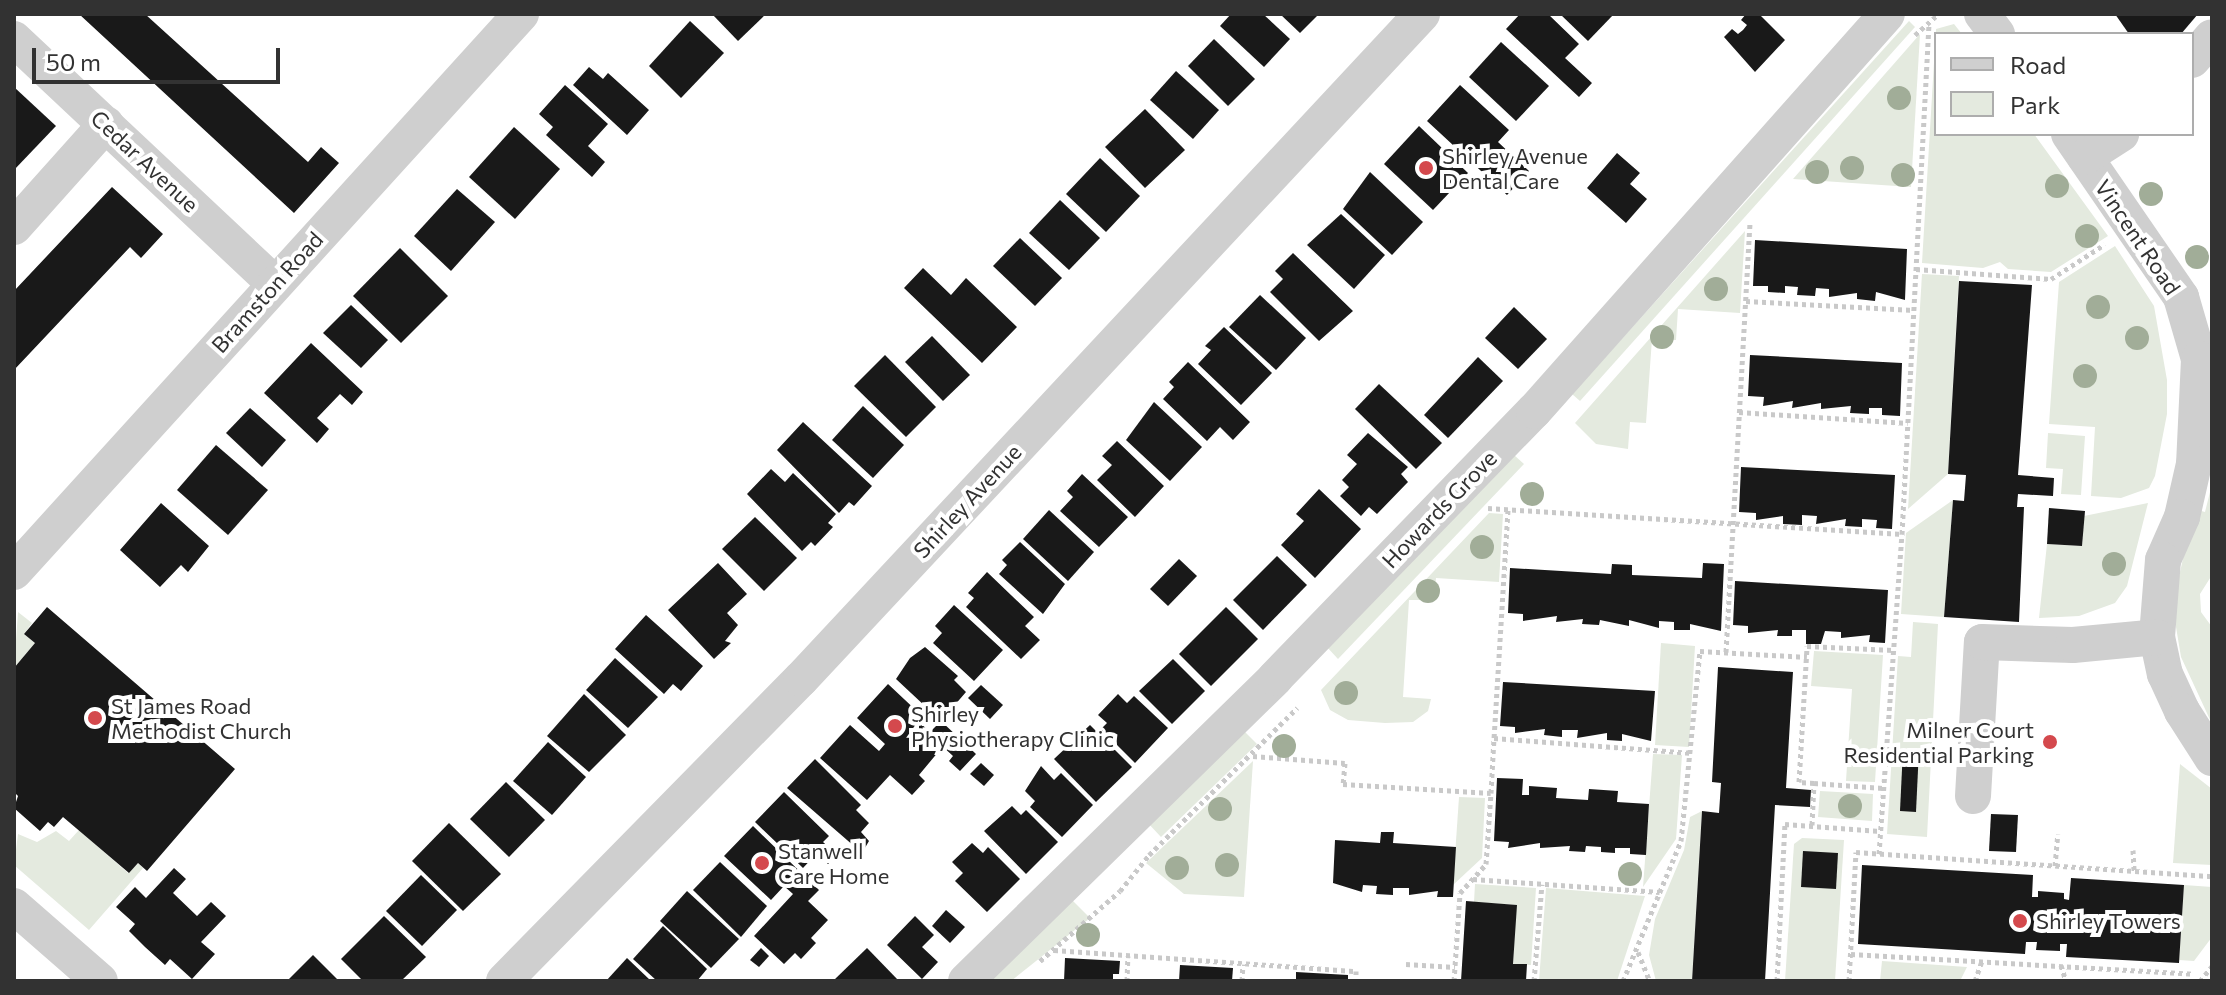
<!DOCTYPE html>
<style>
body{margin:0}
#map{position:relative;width:2226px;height:995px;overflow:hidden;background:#fff;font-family:Commissioner,sans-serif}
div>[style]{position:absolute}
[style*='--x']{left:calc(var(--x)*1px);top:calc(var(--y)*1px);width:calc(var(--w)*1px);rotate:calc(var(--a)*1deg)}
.green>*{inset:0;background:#e4eadf}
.building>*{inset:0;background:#191919}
.path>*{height:5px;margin-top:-2.5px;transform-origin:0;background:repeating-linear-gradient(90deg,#c9c9c9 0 4px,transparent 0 8px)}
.minor>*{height:36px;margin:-18px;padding:0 18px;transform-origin:18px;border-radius:18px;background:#cfcfcf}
.trees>*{width:24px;height:24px;margin:-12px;border-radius:50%;background:#a1ad98}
.dots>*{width:22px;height:22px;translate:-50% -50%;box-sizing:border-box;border:4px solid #fff;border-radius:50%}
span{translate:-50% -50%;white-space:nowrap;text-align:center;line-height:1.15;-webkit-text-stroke:8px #fff;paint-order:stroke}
.poi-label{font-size:22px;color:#323232}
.left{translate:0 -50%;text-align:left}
.right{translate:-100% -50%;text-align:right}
.street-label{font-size:22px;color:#323232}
.frame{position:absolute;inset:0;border:16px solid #323232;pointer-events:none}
.legend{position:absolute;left:1934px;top:32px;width:260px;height:104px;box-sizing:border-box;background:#fff;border:2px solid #adadad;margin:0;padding:10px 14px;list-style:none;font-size:24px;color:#323232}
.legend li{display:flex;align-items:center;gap:16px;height:40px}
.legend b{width:40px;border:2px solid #adadad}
.scale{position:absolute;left:32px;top:48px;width:248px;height:36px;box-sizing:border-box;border:4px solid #323232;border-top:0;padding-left:10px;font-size:24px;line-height:28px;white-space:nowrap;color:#323232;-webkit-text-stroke:6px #fff;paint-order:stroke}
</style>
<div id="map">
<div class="green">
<div style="clip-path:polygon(1909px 21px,1915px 27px,1580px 401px,1572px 394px)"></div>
<div style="clip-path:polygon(1954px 24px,1962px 34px,1936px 34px,1936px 134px,2034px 134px,2108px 236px,2051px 272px,2008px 269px,2000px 262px,1983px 268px,1922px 263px,1936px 29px)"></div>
<div style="clip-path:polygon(1920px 34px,1911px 187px,1793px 179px)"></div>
<div style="clip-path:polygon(1745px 231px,1740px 313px,1678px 309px,1676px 340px,1652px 339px,1646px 423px,1630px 422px,1628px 449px,1596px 444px,1575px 423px)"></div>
<div style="clip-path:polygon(2115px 246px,2154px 306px,2167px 380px,2167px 414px,2155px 476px,2149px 488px,2121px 498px,2091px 496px,2095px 427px,2049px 424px,2059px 282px)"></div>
<div style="clip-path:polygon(1922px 274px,1959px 276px,1948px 474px,1908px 509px)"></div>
<div style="clip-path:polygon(2048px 433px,2085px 436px,2081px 495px,2061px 494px,2063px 469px,2046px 468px)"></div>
<div style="clip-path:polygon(1514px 455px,1524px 464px,1338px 659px,1326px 646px)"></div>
<div style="clip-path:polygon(2212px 484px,2212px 575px,2200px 594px,2201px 612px,2212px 627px,2212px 724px,2181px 657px,2175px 621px,2178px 581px,2194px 509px,2205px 512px)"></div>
<div style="clip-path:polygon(1953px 500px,1944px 617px,1901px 614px,1906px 533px)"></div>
<div style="clip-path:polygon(2148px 503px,2127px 586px,2115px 603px,2079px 616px,2039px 618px,2047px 544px,2082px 546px,2084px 516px)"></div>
<div style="clip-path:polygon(1489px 513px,1503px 514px,1499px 582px,1436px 578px,1434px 600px,1409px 600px,1403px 697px,1431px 699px,1428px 711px,1413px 722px,1385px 723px,1348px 720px,1330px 710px,1321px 690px)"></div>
<div style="clip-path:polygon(18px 612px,32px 623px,24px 634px,35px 643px,14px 668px)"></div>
<div style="clip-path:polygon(1913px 622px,1938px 624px,1927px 837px,1887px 834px,1898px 656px,1911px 657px)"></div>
<div style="clip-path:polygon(1661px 643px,1695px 646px,1689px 747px,1655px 745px)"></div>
<div style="clip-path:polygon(1814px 651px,1883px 655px,1875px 782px,1846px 781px,1852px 689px,1811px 686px)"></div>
<div style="clip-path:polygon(1241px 728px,1257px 744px,1161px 837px,1146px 821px)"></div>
<div style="clip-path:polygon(1653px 754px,1682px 755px,1676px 839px,1643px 887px)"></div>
<div style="clip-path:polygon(1253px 761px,1244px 897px,1184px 894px,1146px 863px)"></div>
<div style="clip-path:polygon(2180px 764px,2212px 789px,2212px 865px,2173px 863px)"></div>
<div style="clip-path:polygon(1820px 791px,1873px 794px,1872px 821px,1818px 817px)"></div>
<div style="clip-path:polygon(1459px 797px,1485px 798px,1482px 858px,1453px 885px)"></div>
<div style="clip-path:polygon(1702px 811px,1692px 981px,1656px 981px,1649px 955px,1655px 919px,1684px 850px,1690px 817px)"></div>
<div style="clip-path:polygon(79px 830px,128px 873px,138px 863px,143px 868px,89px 930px,14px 865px,18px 834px,37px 842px,56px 831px,69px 841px)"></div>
<div style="clip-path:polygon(1802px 838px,1844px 840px,1835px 981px,1785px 981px,1794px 844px)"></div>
<div style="clip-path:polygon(1475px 884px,1536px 888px,1531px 965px,1513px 964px,1516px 905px,1474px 902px)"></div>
<div style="clip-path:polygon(2184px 885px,2212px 887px,2212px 937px,2194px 961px,2179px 960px)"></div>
<div style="clip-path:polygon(1546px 888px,1645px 896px,1617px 981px,1539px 981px)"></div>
<div style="clip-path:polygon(1069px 897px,1090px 918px,1011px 981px,983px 981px)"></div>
<div style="clip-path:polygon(1882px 961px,1967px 967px,1960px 981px,1880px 981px)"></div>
</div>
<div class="building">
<div style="clip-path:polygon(79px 14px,145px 14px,308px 162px,321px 147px,339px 163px,294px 213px)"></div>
<div style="clip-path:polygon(712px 14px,766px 14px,738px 41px)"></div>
<div style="clip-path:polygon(1231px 14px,1263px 14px,1290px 39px,1264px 67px,1220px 26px)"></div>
<div style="clip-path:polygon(1280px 14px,1319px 14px,1300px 33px)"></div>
<div style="clip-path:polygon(1520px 14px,1548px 14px,1579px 44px,1565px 58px,1592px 83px,1579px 97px,1506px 29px)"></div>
<div style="clip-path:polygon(1560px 14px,1614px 14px,1588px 41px)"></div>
<div style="clip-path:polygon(1746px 14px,1759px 14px,1785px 40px,1755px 72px,1724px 37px,1732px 29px,1738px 34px,1743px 30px,1747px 25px,1741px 20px)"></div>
<div style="clip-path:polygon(2115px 14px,2198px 14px,2181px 34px,2129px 34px)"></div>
<div style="clip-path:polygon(690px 21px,724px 53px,681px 98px,649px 66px)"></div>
<div style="clip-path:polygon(1214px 39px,1255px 79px,1228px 106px,1188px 66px)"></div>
<div style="clip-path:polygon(1501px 42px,1549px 86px,1516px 121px,1469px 77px)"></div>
<div style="clip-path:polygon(589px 67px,603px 79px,608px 73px,649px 110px,627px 135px,573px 85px)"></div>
<div style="clip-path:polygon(1176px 71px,1219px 110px,1193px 139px,1150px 100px)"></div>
<div style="clip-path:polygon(565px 85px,608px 124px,588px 146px,605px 162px,592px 177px,546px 135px,553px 127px,539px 114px)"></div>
<div style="clip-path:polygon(1460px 85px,1509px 130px,1498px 142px,1529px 171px,1507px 195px,1427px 121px)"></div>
<div style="clip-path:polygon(14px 87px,56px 126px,14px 170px)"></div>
<div style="clip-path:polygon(1145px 109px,1185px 150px,1145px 188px,1105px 147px)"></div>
<div style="clip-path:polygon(1419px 126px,1468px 173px,1433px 210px,1384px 164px)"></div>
<div style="clip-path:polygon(514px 127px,560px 169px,515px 219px,469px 177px)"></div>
<div style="clip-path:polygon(1617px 153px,1640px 173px,1630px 184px,1647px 199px,1626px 223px,1587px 188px)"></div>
<div style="clip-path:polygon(1100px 158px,1140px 196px,1106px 232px,1066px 194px)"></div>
<div style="clip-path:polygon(1370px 172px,1423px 222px,1392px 255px,1343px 209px)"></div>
<div style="clip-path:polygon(112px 187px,163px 234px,141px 258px,130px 247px,14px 370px,14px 291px)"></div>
<div style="clip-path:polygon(457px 189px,495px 222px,451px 271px,414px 236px)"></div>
<div style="clip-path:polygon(1060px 200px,1100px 238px,1069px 270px,1029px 233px)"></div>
<div style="clip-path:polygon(1341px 214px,1385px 255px,1354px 289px,1307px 245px)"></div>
<div style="clip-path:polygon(1020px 238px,1062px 278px,1035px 306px,993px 266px)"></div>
<div style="clip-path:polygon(1755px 240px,1907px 249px,1905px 300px,1876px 292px,1875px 301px,1857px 299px,1857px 293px,1829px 297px,1829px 289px,1816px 288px,1815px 296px,1797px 295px,1798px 287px,1785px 286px,1785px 293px,1768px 292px,1768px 286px,1753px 286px)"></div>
<div style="clip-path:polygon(400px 248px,448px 296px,401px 343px,353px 296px)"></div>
<div style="clip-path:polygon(1293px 253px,1353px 311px,1319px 341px,1270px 292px,1283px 279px,1275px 271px)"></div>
<div style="clip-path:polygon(923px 268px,951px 295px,966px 278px,1017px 327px,982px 363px,904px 288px)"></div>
<div style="clip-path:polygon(1959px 281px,2032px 285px,2018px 475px,2054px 478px,2053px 496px,2018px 494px,2017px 507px,2024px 507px,2019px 622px,1944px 617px,1953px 500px,1964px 501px,1966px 475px,1948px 474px)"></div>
<div style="clip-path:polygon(1260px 295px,1306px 338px,1276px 370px,1229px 327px)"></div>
<div style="clip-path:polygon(351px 305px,388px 340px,361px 368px,323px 333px)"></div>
<div style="clip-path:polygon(1514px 307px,1547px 339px,1518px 369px,1485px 338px)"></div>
<div style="clip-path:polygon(1224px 327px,1272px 373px,1241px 405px,1198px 364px,1211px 350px,1205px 346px)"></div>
<div style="clip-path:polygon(932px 336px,970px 375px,943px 401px,905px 362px)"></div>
<div style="clip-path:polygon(311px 343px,363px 392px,352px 405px,340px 394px,317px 418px,329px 429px,317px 443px,264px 393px)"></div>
<div style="clip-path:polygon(885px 355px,936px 407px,906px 437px,854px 386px)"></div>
<div style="clip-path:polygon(1750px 355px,1902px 363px,1900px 416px,1882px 415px,1882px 408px,1869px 408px,1869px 414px,1850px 413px,1851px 406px,1821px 409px,1821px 403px,1792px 408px,1793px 401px,1763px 406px,1764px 397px,1748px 396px)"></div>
<div style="clip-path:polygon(1478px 357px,1503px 381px,1448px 438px,1424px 415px)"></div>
<div style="clip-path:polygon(1188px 362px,1250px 422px,1233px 440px,1220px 427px,1207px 441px,1163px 399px,1174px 387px,1169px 382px)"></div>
<div style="clip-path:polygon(1379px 384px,1442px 443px,1416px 469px,1355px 409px)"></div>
<div style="clip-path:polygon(1154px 402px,1202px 447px,1170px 481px,1126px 440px)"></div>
<div style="clip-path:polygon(863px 406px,904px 445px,873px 478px,832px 440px)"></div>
<div style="clip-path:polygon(250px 408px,286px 440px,262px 467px,226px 433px)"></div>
<div style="clip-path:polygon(803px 422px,872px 486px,854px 506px,849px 502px,839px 513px,777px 450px)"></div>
<div style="clip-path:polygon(1368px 433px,1408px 467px,1401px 474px,1408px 482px,1377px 514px,1369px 507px,1361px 516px,1340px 496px,1349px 487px,1342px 480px,1357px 464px,1347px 455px)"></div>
<div style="clip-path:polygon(1117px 441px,1164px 486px,1135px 517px,1097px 480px,1112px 465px,1102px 456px)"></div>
<div style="clip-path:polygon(216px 445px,268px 490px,228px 535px,177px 490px)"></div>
<div style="clip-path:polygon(1741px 467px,1895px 475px,1892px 529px,1876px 528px,1877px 520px,1862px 519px,1862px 527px,1845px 526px,1846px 519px,1816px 524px,1817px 516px,1802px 515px,1802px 525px,1783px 524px,1783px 516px,1756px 520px,1756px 513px,1739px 512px)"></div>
<div style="clip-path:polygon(771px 469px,785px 482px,793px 473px,836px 514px,828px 523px,833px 527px,815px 546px,811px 542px,802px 551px,747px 494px)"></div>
<div style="clip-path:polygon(1082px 474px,1128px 517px,1099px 547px,1060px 511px,1073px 497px,1067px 491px)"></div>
<div style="clip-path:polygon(1319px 489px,1361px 529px,1315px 578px,1281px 545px,1304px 521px,1296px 514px)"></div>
<div style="clip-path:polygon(161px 503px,209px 546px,188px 572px,181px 565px,160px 587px,120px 550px)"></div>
<div style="clip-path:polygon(2049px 508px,2085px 511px,2082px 546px,2047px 544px)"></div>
<div style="clip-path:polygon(1049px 510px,1094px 552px,1068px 581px,1023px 539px)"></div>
<div style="clip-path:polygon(755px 517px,797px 558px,764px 591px,722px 549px)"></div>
<div style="clip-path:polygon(1020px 542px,1065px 584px,1043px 614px,999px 574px,1007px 565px,1002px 560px)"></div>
<div style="clip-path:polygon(1277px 556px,1307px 585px,1263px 630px,1233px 600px)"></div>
<div style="clip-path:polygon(1179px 559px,1197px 576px,1168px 606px,1150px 589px)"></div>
<div style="clip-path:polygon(718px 563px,747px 594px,727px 613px,738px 625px,725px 641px,731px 643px,714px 659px,668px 610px)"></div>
<div style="clip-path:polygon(1703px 563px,1724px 564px,1721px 631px,1690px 624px,1690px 630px,1674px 630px,1674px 622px,1659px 621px,1659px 628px,1629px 620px,1629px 626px,1600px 620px,1599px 625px,1582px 624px,1583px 619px,1556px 622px,1557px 616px,1523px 621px,1523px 614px,1508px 613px,1510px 568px,1611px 574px,1612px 564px,1632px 565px,1632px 575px,1702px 578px)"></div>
<div style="clip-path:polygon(987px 572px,1034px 617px,1025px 626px,1040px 640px,1021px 659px,966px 607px,974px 598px,968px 593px)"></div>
<div style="clip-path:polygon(1735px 581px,1888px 590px,1885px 643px,1869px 642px,1870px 635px,1841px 638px,1841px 632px,1825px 631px,1821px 644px,1806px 644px,1806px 630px,1792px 630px,1792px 636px,1777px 636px,1778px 630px,1748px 633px,1748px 626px,1733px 625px)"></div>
<div style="clip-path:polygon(954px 605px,1003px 650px,974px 681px,933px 643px,942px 633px,935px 626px)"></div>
<div style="clip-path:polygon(47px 607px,235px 769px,147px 871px,138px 863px,129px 873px,63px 817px,54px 827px,48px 822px,40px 831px,14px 808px,18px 796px,14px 792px,14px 668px,35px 643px,24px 634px)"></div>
<div style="clip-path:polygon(1226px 607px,1258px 639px,1211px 686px,1179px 654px)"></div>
<div style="clip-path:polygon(646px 615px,703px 666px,681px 691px,673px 684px,664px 694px,615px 649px)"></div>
<div style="clip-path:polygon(925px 647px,958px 676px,954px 680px,966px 692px,941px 721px,896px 679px,910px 658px)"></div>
<div style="clip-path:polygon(615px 658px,658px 697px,628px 728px,586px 690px)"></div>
<div style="clip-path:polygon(1173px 659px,1205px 691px,1172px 724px,1139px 691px)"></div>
<div style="clip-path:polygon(1718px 667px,1793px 672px,1786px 788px,1811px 790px,1810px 807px,1775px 805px,1765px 981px,1692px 981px,1702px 811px,1719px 813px,1721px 783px,1712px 782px)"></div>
<div style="clip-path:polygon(1503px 682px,1655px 691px,1651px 741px,1622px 734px,1622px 741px,1607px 740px,1607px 733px,1577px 738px,1578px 730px,1562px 730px,1562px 737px,1544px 735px,1545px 729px,1515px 733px,1515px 727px,1500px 726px)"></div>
<div style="clip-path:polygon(888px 684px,921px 715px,917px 720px,930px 732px,941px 721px,976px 754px,960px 771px,949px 761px,953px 756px,929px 734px,925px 738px,939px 751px,919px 775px,925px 781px,912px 795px,890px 775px,867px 800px,820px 758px,850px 725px,879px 751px,885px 744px,857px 718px)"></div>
<div style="clip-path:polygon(981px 685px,1003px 705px,990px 719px,968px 698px)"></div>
<div style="clip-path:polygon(584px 694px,626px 735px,589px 772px,547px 736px)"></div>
<div style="clip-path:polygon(1118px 694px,1127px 703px,1134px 696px,1168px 728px,1135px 763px,1101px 729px,1107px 723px,1098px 715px)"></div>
<div style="clip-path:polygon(1090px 725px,1132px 767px,1096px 802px,1054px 759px)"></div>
<div style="clip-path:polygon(548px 742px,586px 777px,552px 815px,513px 781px)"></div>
<div style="clip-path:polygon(1903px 749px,1919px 749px,1916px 812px,1900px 811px)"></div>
<div style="clip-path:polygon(815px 759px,861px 805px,856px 810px,869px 823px,861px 832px,869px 841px,862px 853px,787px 788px)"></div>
<div style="clip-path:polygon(981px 763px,994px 775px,984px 786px,970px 774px)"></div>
<div style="clip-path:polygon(1041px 766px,1054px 780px,1061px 773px,1093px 805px,1062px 837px,1030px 807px,1035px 801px,1025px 791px)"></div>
<div style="clip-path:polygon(1497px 778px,1523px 779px,1522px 795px,1529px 795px,1529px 786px,1557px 788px,1556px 798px,1588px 800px,1589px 789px,1618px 791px,1617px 802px,1649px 804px,1646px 855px,1630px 854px,1630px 848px,1615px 848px,1615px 853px,1601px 852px,1601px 847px,1586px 846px,1585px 852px,1569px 851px,1570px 846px,1540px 848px,1540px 843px,1508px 848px,1509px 842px,1494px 841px)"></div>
<div style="clip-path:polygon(506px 782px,545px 820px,509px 857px,470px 819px)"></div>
<div style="clip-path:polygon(784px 792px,829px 836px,823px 842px,837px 855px,828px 864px,817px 853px,803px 868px,755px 822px)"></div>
<div style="clip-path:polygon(1012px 806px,1021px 815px,1026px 810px,1058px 842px,1026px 874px,984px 831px)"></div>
<div style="clip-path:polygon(1991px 814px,2018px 815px,2016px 852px,1989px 851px)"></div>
<div style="clip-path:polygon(449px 823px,501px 874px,463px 911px,412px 861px)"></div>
<div style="clip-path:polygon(753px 826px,819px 890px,808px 901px,828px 920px,811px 938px,816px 943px,801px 959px,795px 953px,784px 964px,754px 936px,793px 894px,784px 886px,771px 900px,724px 856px)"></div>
<div style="clip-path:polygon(1381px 832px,1394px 832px,1393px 843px,1456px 847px,1453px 897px,1437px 897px,1438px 891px,1409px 895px,1409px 888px,1393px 888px,1393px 895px,1376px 894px,1377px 886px,1363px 885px,1362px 892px,1333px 883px,1335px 840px,1380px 843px)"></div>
<div style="clip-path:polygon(972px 843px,983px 853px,988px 847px,1020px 879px,987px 912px,955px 881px,963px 873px,952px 862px)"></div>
<div style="clip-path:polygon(1803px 851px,1838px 853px,1836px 889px,1801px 887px)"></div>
<div style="clip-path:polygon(720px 862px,767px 906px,741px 937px,693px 890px)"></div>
<div style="clip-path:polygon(1862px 865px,2033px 875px,2032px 897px,2038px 897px,2038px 891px,2064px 893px,2064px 899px,2069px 900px,2071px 878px,2184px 885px,2179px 963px,2066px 957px,2067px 944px,2060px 944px,2060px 951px,2036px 950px,2037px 942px,2026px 942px,2025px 954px,1858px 944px)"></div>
<div style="clip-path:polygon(174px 868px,186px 879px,173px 893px,197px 916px,211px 902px,226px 916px,201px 942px,215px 954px,192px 979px,170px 959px,165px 965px,145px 947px,129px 931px,135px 924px,116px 907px,135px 887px,146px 898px)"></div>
<div style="clip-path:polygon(421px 875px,457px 910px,422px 946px,386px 911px)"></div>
<div style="clip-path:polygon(687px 891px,739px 939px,711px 968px,660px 921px)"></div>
<div style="clip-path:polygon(1466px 901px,1517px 905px,1513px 964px,1527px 964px,1526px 981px,1461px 981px)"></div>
<div style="clip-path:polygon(946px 910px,965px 927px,950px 943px,932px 926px)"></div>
<div style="clip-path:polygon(384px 916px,426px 957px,401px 981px,363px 981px,341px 959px)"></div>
<div style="clip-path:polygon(915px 916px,934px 935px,922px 947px,938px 962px,922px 979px,887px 945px)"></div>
<div style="clip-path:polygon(663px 926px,707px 969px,697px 981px,657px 981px,633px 959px)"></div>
<div style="clip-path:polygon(761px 948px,769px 956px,759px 967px,750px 960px)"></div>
<div style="clip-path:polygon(867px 948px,899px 981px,833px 981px)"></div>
<div style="clip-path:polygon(313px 955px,339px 981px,287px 981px)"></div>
<div style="clip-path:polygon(627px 958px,651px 981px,606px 981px)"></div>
<div style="clip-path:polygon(1065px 958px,1120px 961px,1119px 974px,1113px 974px,1113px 981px,1064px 981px)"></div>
<div style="clip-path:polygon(1180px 965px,1233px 968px,1232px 981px,1179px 981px)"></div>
<div style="clip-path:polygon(1296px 972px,1348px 975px,1348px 981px,1296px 981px)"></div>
</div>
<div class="path">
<div style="--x:1915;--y:35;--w:31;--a:-42"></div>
<div style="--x:1916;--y:269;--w:135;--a:4.2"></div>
<div style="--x:2051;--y:279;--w:64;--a:-32.9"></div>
<div style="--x:1746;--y:301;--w:168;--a:3.1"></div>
<div style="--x:1739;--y:412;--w:169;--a:3.7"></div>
<div style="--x:1488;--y:508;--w:415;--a:3.6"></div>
<div style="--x:1508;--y:510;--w:228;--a:93.5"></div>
<div style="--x:1494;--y:738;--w:199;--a:4.3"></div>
<div style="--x:1726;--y:652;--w:431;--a:-86.8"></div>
<div style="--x:1253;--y:756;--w:92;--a:4.4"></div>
<div style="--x:1345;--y:763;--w:21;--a:95"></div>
<div style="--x:1343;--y:784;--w:148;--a:3.5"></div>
<div style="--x:1491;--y:793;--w:55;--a:-86.9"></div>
<div style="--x:1814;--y:783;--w:69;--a:4.1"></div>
<div style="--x:1812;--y:825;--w:42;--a:-87.3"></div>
<div style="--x:1814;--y:783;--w:15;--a:-176"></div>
<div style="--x:1799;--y:782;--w:136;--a:-86.6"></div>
<div style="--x:1807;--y:646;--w:86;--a:2.7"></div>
<div style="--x:2133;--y:850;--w:21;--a:87"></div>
<div style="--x:1879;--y:854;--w:321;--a:-85.9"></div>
<div style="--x:1902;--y:534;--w:511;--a:-86.97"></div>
<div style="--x:2055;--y:866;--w:32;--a:-85"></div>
<div style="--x:1473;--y:879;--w:187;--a:4"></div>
<div style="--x:1054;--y:950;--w:303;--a:4"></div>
<div style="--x:1356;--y:971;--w:10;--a:90"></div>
<div style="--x:1638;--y:952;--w:31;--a:68"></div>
<div style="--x:1851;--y:954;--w:343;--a:3.3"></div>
<div style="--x:1040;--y:961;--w:106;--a:-41.2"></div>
<div style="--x:1120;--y:891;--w:46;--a:-51.1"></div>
<div style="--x:1149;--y:855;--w:209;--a:-44.8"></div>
<div style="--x:1406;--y:964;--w:49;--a:3.5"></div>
<div style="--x:2061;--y:965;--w:17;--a:73"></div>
<div style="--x:1127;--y:981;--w:25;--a:-88"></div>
<div style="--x:1242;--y:981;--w:17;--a:-87"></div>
<div style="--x:1454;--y:981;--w:88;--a:-86.1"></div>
<div style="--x:1460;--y:893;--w:39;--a:-48"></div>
<div style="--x:1486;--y:864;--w:71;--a:-86"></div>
<div style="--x:1534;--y:981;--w:97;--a:-85.3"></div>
<div style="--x:1623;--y:981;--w:152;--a:-67.5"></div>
<div style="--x:1681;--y:841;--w:191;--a:-84.3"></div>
<div style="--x:1700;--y:651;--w:107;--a:3.2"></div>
<div style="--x:1777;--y:981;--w:157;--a:-87.1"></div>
<div style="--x:1785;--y:824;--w:95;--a:4.2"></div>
<div style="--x:1849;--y:981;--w:129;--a:-86.9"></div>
<div style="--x:1856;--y:852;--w:357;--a:3.9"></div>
<div style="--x:1975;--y:981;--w:21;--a:-71"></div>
<div style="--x:2200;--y:981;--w:19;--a:-51"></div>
</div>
<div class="minor">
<div style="--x:1982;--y:14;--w:25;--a:53"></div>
<div style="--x:14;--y:39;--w:358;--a:43.2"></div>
<div style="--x:2192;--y:60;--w:30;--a:-49"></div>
<div style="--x:2069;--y:134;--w:198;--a:55.5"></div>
<div style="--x:2181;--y:297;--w:65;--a:73.8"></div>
<div style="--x:2199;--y:359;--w:105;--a:92.7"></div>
<div style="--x:2194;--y:464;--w:54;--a:102.8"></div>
<div style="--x:2182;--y:517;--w:47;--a:113.8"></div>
<div style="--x:2163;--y:560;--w:77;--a:94.5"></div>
<div style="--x:2157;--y:637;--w:38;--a:78"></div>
<div style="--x:2165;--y:674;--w:41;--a:65.3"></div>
<div style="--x:2182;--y:711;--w:56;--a:57.4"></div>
<div style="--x:2085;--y:157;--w:43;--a:-32.6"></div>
<div style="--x:14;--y:227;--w:138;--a:-48.2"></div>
<div style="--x:14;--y:572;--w:754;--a:-47.74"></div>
<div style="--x:1973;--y:796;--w:154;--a:-86.7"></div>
<div style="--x:1982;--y:642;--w:91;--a:1.9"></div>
<div style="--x:2073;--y:645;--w:84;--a:-5.4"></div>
<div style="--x:14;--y:906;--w:114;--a:41.1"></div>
<div style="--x:504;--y:981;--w:424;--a:-45.5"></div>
<div style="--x:801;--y:679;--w:910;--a:-46.96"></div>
<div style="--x:966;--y:981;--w:433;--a:-44.4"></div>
<div style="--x:1275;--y:678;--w:372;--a:-45.9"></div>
<div style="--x:1534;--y:411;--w:531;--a:-48.36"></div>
</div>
<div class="trees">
<div style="left:1899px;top:98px"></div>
<div style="left:1852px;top:168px"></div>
<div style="left:1817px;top:172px"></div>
<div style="left:1903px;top:175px"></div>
<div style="left:2057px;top:186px"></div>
<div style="left:2151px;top:194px"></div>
<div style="left:2087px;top:236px"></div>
<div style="left:2197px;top:257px"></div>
<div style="left:1716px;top:289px"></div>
<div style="left:2098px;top:307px"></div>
<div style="left:1662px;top:337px"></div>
<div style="left:2137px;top:338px"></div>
<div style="left:2085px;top:376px"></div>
<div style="left:1532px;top:494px"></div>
<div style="left:1482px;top:547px"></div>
<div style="left:2114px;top:564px"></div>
<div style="left:1428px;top:591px"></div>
<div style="left:1346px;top:693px"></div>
<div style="left:1284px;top:746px"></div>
<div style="left:1850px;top:806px"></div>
<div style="left:1220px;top:809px"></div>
<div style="left:1227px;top:865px"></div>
<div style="left:1177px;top:868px"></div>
<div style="left:1630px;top:874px"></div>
<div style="left:1088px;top:935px"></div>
</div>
<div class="dots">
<div style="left:1426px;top:168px;background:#d4494d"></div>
<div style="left:95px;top:718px;background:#d4494d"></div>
<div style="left:895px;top:726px;background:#d4494d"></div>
<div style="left:2050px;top:742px;background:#d4494d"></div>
<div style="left:762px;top:863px;background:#d4494d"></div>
<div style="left:2020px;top:921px;background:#d4494d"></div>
</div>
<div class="poi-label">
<span class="left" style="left:1442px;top:168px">Shirley Avenue<br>Dental Care</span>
<span class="left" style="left:111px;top:718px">St James Road<br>Methodist Church</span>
<span class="left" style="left:911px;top:726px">Shirley<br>Physiotherapy Clinic</span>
<span class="right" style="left:2034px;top:742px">Milner Court<br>Residential Parking</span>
<span class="left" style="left:778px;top:863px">Stanwell<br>Care Home</span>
<span class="left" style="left:2036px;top:921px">Shirley Towers</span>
</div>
<div class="street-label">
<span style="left:145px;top:161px;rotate:43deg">Cedar Avenue</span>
<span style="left:2138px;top:237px;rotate:56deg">Vincent Road</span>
<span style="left:267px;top:292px;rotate:-48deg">Bramston Road</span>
<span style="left:967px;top:501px;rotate:-47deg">Shirley Avenue</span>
<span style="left:1439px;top:509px;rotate:-46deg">Howards Grove</span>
</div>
<div class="frame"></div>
<ul class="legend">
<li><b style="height:10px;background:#cfcfcf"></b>Road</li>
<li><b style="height:22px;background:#e4eadf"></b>Park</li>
</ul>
<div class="scale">50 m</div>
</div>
